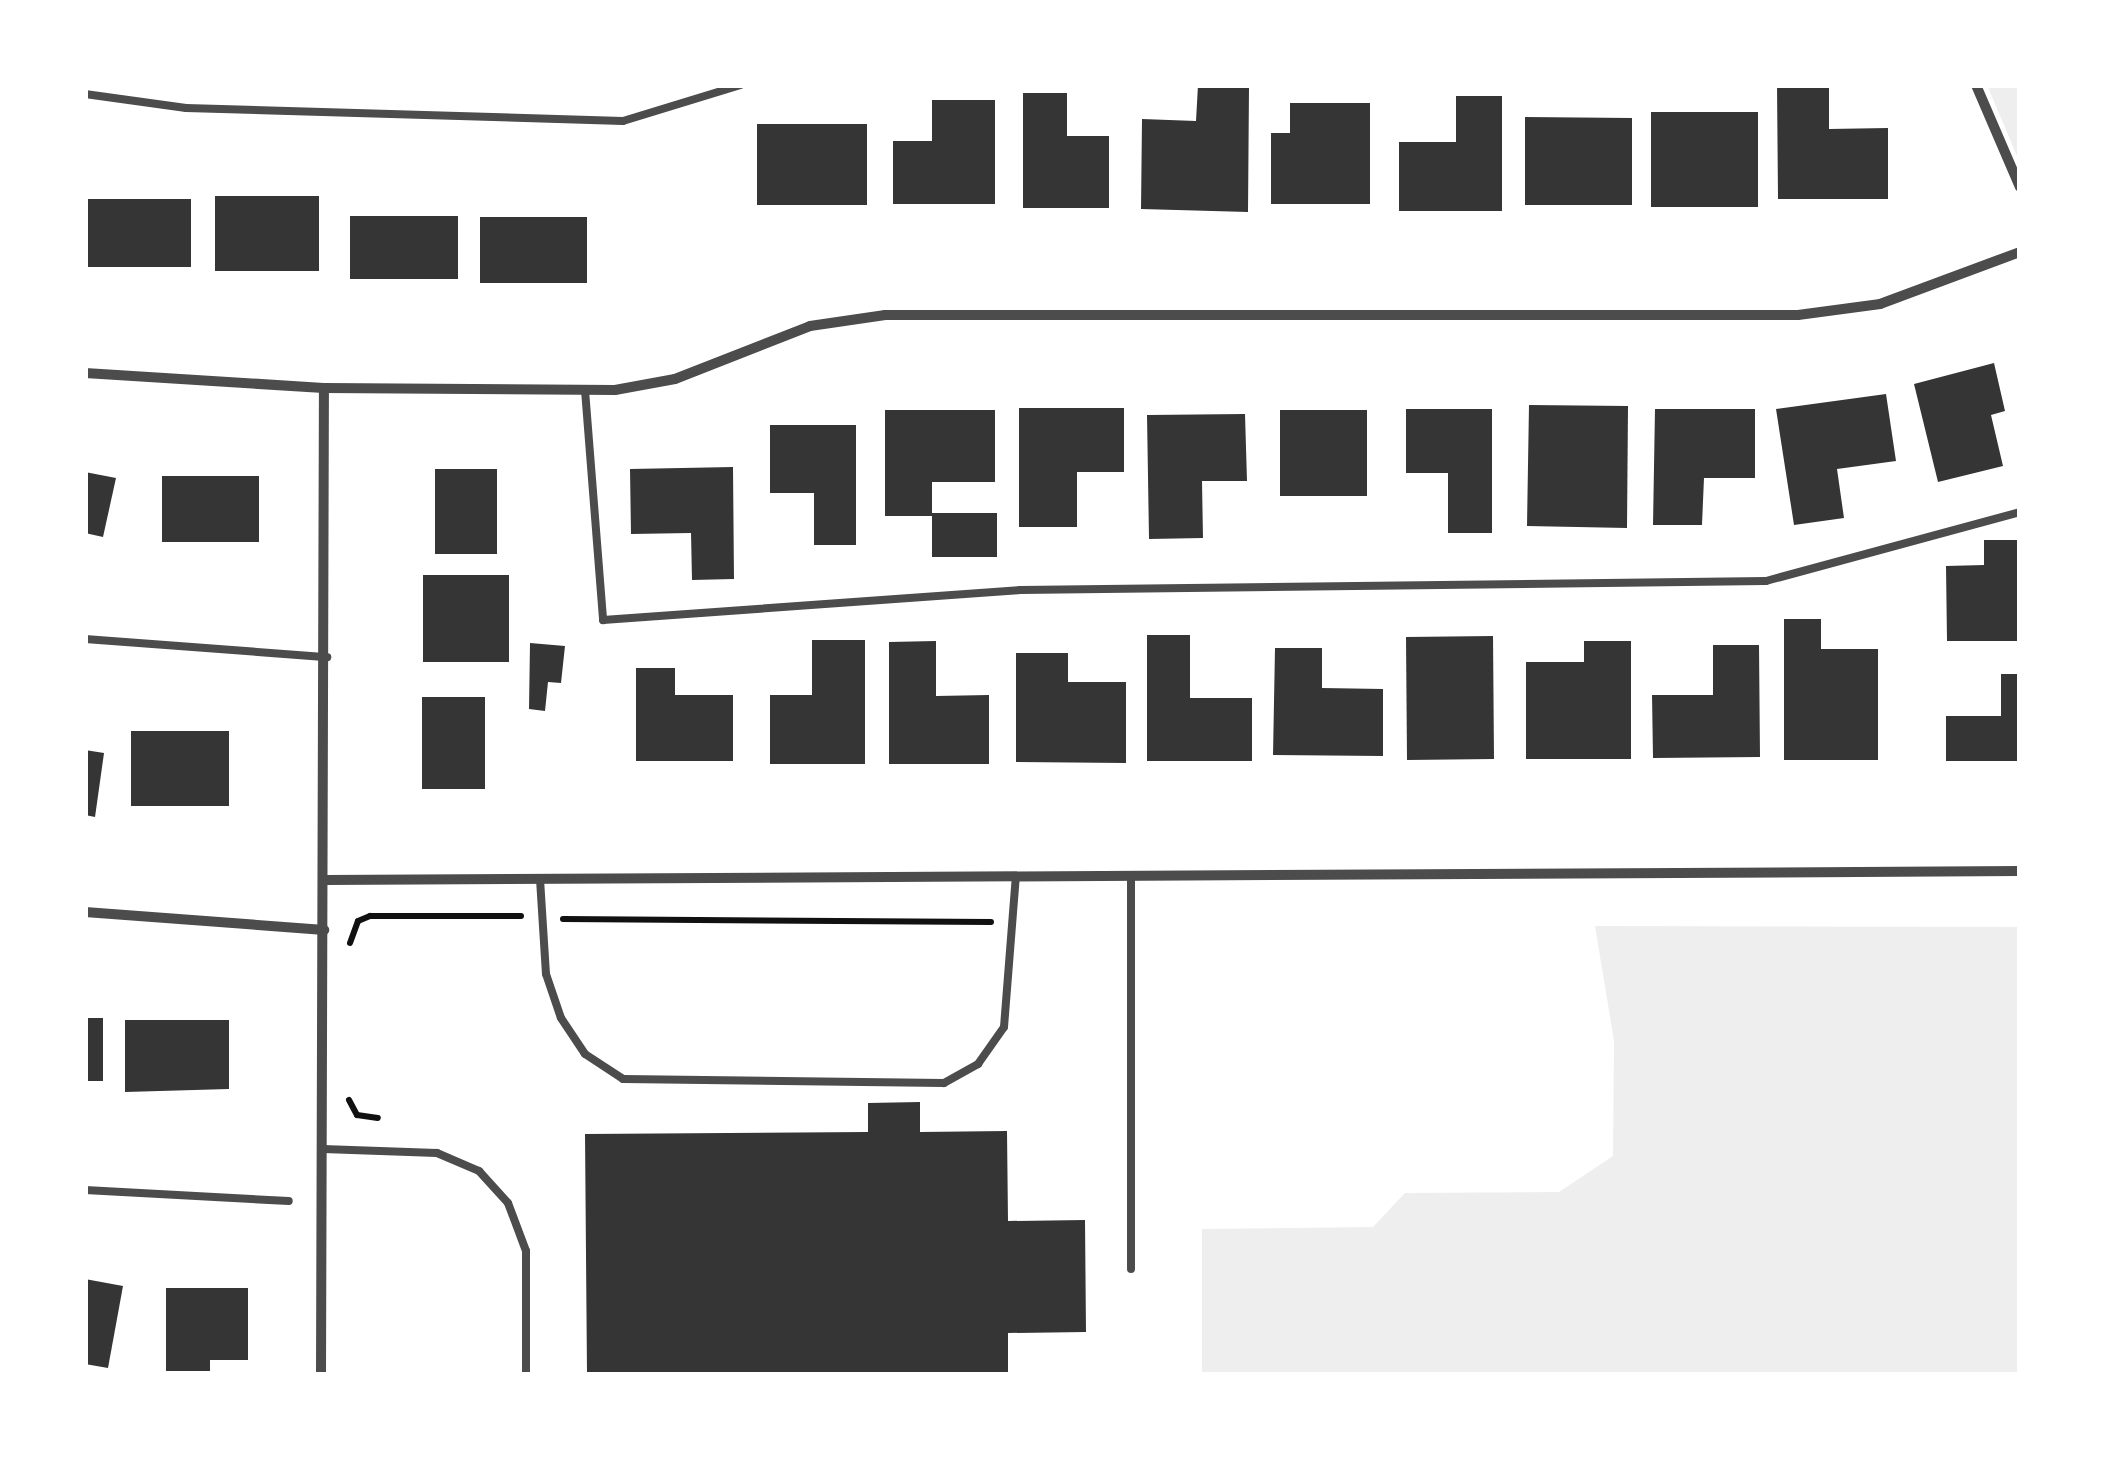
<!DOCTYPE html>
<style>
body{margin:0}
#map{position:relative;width:2105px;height:1460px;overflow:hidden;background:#fff;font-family:"Archivo Narrow",sans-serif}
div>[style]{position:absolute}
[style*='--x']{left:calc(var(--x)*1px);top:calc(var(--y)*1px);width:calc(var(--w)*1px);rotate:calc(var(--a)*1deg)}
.green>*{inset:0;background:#eee}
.building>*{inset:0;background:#353535}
.path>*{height:6px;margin:-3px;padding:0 3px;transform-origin:3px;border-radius:3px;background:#111}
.service>*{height:8px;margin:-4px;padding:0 4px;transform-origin:4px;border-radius:4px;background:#4c4c4c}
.minor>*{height:10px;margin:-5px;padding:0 5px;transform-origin:5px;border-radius:5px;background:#4c4c4c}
span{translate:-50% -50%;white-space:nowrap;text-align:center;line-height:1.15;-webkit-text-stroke:8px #fff;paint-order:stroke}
.frame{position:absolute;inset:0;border:88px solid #fff;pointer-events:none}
</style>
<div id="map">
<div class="green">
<div style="clip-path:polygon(1987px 85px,2020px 85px,2020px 163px)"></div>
<div style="clip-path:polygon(1595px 926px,2020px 927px,2020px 1375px,1202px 1375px,1202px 1229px,1373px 1227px,1405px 1193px,1559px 1192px,1613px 1156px,1614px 1041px)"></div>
</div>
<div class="building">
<div style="clip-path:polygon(1198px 85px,1249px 87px,1248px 212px,1141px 209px,1142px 119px,1196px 121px)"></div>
<div style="clip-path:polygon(1777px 85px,1829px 85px,1829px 129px,1888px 128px,1888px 199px,1778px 199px)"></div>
<div style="clip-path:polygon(1023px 93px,1067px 93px,1067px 136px,1109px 136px,1109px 208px,1023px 208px)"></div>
<div style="clip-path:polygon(1456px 96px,1502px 96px,1502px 211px,1399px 211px,1399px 142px,1456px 142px)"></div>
<div style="clip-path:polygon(932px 100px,995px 100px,995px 204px,893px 204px,893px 141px,932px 141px)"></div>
<div style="clip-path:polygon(1290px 103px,1370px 103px,1370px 204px,1271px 204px,1271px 133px,1290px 133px)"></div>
<div style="clip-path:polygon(1651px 112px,1758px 112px,1758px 207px,1651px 207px)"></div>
<div style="clip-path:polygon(1525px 117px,1632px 118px,1632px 205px,1525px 205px)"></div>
<div style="clip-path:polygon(757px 124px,867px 124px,867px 205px,757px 205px)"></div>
<div style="clip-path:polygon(215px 196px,319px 196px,319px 271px,215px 271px)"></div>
<div style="clip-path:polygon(85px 199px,191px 199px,191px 267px,85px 267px)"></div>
<div style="clip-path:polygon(350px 216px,458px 216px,458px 279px,350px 279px)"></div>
<div style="clip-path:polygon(480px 217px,587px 217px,587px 283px,480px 283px)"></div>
<div style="clip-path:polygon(1994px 363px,2005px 411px,1991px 415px,2003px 466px,1938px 482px,1914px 384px)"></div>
<div style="clip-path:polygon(1886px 394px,1896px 461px,1837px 469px,1844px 518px,1794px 525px,1776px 409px)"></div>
<div style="clip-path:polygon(1529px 405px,1628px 406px,1627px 528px,1527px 526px)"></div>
<div style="clip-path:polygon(1019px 408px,1124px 408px,1124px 472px,1077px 472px,1077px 527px,1019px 527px)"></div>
<div style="clip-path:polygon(1406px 409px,1492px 409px,1492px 533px,1448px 533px,1448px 473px,1406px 473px)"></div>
<div style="clip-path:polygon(1655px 409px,1755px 409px,1755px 478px,1704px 478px,1702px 525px,1653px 525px)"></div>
<div style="clip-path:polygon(885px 410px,995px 410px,995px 482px,932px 482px,932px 513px,997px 513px,997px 557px,932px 557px,932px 516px,885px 516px)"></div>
<div style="clip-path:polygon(1280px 410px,1367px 410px,1367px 496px,1280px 496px)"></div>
<div style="clip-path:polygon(1245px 414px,1247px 481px,1202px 481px,1203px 538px,1149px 539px,1147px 415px)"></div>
<div style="clip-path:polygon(770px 425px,856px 425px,856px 545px,814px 545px,814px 493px,770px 493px)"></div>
<div style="clip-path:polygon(733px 467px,734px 579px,692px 580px,691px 533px,631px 534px,630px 469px)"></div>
<div style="clip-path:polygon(435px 469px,497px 469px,497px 554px,435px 554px)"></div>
<div style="clip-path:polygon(85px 472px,116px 478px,103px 537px,85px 533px)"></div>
<div style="clip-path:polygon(162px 476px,259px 476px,259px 542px,162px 542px)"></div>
<div style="clip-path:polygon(1984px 540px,2020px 540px,2020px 641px,1947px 641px,1946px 566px,1984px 565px)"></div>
<div style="clip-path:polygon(423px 575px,509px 575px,509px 662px,423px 662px)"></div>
<div style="clip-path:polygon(1784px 619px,1821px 619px,1821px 649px,1878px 649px,1878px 760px,1784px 760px)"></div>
<div style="clip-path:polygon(1147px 635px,1190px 635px,1190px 698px,1252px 698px,1252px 761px,1147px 761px)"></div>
<div style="clip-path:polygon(1493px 636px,1494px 759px,1407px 760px,1406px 637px)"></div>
<div style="clip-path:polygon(812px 640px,865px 640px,865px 764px,770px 764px,770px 695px,812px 695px)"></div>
<div style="clip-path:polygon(936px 641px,936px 696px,989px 695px,989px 764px,889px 764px,889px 642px)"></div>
<div style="clip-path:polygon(1584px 641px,1631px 641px,1631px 759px,1526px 759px,1526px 662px,1584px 662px)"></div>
<div style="clip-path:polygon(530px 643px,565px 646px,561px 683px,548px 682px,545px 711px,529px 709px)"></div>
<div style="clip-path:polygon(1713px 645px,1759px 645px,1760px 757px,1653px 758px,1652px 695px,1713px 695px)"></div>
<div style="clip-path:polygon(1275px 648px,1322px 648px,1322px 688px,1383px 689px,1383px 756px,1273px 755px)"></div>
<div style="clip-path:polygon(1016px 653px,1068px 653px,1068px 682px,1126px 682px,1126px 763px,1016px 762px)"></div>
<div style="clip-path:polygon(636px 668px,675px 668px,675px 695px,733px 695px,733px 761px,636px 761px)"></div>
<div style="clip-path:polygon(2001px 674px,2020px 674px,2020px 761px,1946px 761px,1946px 716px,2001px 716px)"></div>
<div style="clip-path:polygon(422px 697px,485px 697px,485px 789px,422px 789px)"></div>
<div style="clip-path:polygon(131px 731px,229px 731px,229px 806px,131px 806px)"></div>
<div style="clip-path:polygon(85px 750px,104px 753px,95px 817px,85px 815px)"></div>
<div style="clip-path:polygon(85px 1018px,103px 1018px,103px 1081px,85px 1081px)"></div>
<div style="clip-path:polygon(125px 1020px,229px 1020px,229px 1089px,125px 1092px)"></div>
<div style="clip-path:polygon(920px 1102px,920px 1132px,1007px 1131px,1008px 1221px,1085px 1220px,1086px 1332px,1008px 1333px,1008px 1375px,587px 1375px,585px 1134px,868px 1132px,868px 1103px)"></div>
<div style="clip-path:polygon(85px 1279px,123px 1286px,108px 1368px,85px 1364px)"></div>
<div style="clip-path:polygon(166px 1288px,248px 1288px,248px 1360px,210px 1360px,210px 1371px,166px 1371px)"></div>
</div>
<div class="path">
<div style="--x:563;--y:919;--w:428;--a:0.4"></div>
<div style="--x:350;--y:943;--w:23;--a:-70"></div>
<div style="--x:358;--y:921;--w:13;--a:-23"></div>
<div style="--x:370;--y:916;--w:151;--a:0"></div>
<div style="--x:349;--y:1100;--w:17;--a:62"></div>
<div style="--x:357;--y:1115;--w:21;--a:8"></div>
</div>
<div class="service">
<div style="--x:85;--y:94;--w:102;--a:7.9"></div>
<div style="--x:186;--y:108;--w:437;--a:1.7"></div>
<div style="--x:623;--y:121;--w:123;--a:-17"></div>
<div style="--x:585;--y:390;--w:231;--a:85.5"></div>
<div style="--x:603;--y:620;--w:418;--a:-4.1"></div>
<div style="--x:1020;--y:590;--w:746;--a:-0.69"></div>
<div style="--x:1766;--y:581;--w:263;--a:-15.2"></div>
<div style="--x:85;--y:639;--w:243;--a:4.3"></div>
<div style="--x:1131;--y:875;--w:394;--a:90"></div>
<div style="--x:540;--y:879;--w:95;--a:86.4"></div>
<div style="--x:546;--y:974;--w:46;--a:71.2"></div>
<div style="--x:561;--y:1018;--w:43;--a:56.3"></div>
<div style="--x:585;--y:1054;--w:45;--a:33.3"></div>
<div style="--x:623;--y:1079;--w:321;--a:0.7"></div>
<div style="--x:944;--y:1083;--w:39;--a:-29"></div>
<div style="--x:978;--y:1064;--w:45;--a:-54.9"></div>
<div style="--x:1004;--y:1027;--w:151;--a:-85.5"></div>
<div style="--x:323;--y:1149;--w:114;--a:2"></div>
<div style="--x:437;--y:1153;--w:46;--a:23.2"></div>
<div style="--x:479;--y:1171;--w:43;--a:47.8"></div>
<div style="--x:508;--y:1203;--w:51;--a:69.4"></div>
<div style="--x:526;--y:1251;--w:124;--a:90"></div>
<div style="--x:85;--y:1190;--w:204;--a:3.1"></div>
</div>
<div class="minor">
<div style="--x:1976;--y:85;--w:111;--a:66.7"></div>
<div style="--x:85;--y:373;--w:239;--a:3.6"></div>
<div style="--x:324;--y:388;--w:291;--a:0.4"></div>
<div style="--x:615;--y:390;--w:61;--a:-10.4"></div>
<div style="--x:675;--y:379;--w:145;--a:-21.4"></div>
<div style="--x:810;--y:326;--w:76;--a:-8.3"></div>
<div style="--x:885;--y:315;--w:913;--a:0"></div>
<div style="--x:1798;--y:315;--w:83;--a:-7.6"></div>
<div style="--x:1880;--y:304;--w:149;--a:-20.4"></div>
<div style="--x:324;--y:880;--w:1696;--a:-0.3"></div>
<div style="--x:85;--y:912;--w:240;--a:4.3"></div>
<div style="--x:321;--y:1375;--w:987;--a:-89.83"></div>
</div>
<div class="frame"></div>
</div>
